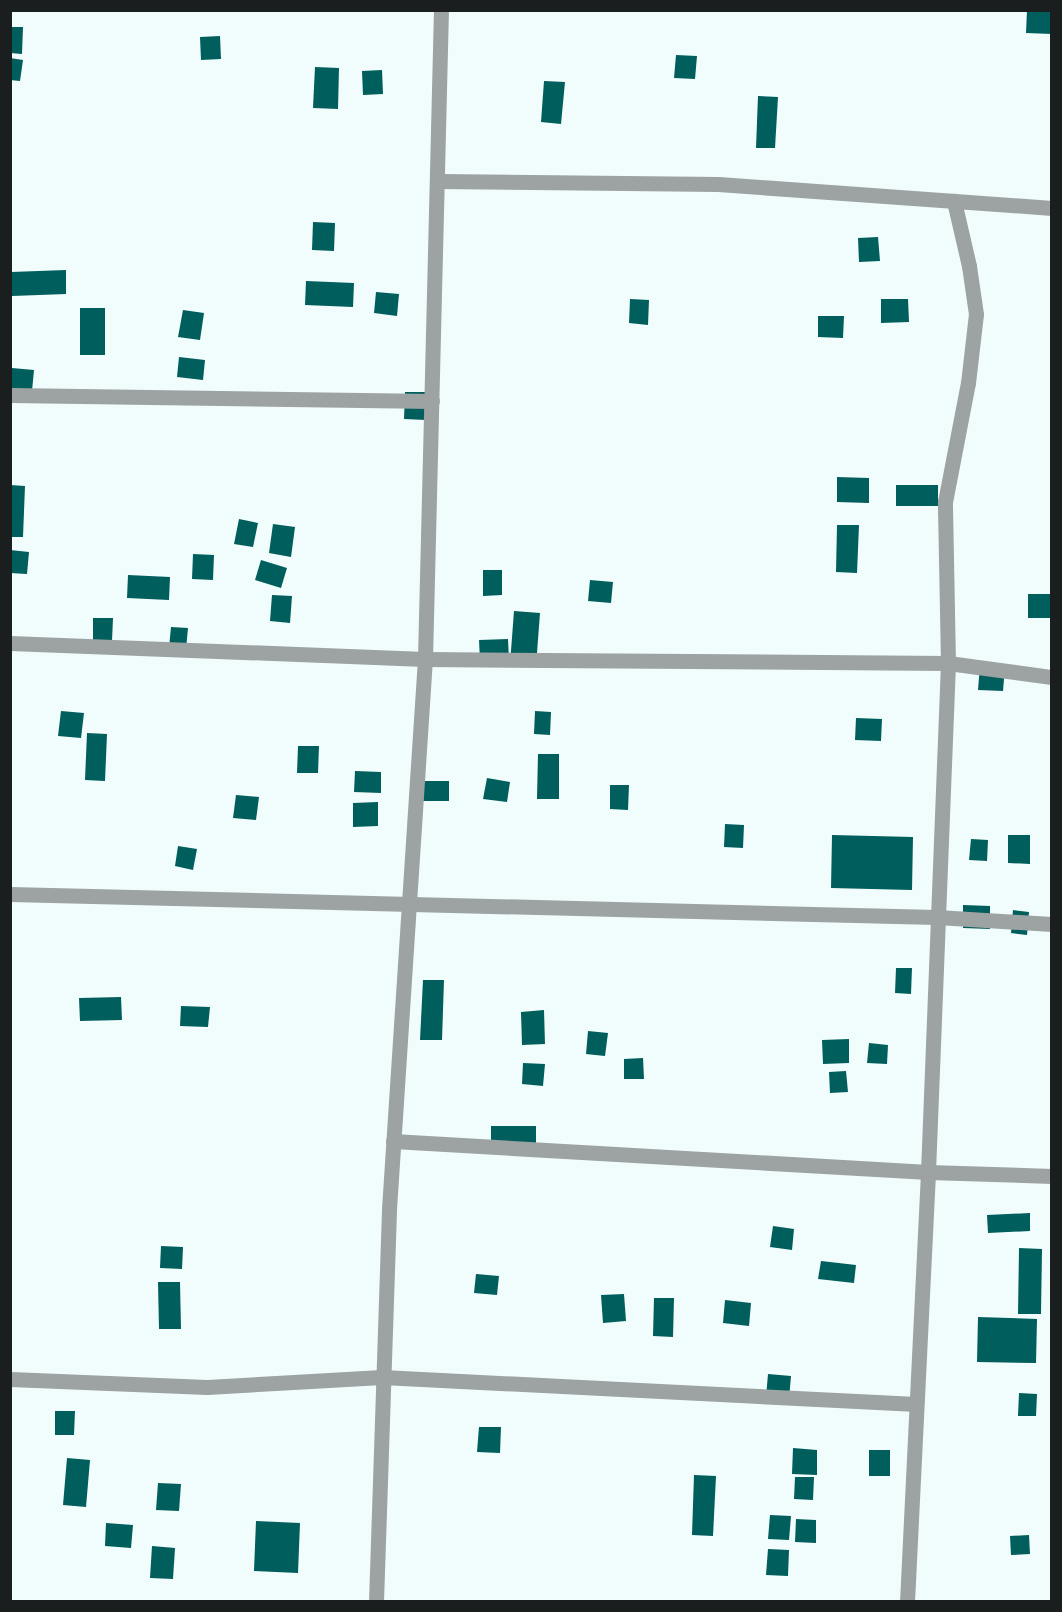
<!DOCTYPE html>
<style>
body{margin:0}
#map{position:relative;width:1062px;height:1612px;overflow:hidden;background:#f0fdfc;font-family:"Work Sans",sans-serif}
div>[style]{position:absolute}
[style*='--x']{left:calc(var(--x)*1px);top:calc(var(--y)*1px);width:calc(var(--w)*1px);rotate:calc(var(--a)*1deg)}
.building>*{inset:0;background:#005e5c}
.minor>*{height:15px;margin:-7.5px;padding:0 7.5px;transform-origin:7.5px;border-radius:7.5px;background:#9da2a2}
span{translate:-50% -50%;white-space:nowrap;text-align:center;line-height:1.15;-webkit-text-stroke:6px #fff;paint-order:stroke}
.frame{position:absolute;inset:0;border:12px solid #1a1e1e;pointer-events:none}
</style>
<div id="map">
<div class="building">
<div style="clip-path:polygon(1027px 10px,1052px 10px,1052px 34px,1026px 33px)"></div>
<div style="clip-path:polygon(10px 27px,23px 27px,22px 54px,10px 53px)"></div>
<div style="clip-path:polygon(220px 36px,221px 59px,201px 60px,200px 37px)"></div>
<div style="clip-path:polygon(676px 55px,697px 56px,695px 79px,674px 78px)"></div>
<div style="clip-path:polygon(10px 58px,23px 60px,20px 81px,10px 80px)"></div>
<div style="clip-path:polygon(315px 67px,339px 68px,338px 109px,313px 108px)"></div>
<div style="clip-path:polygon(382px 70px,383px 94px,363px 95px,362px 71px)"></div>
<div style="clip-path:polygon(544px 81px,565px 82px,561px 124px,541px 122px)"></div>
<div style="clip-path:polygon(758px 96px,778px 97px,775px 148px,756px 148px)"></div>
<div style="clip-path:polygon(313px 222px,335px 223px,334px 251px,312px 250px)"></div>
<div style="clip-path:polygon(878px 237px,880px 261px,859px 262px,858px 238px)"></div>
<div style="clip-path:polygon(66px 270px,66px 294px,12px 296px,11px 272px)"></div>
<div style="clip-path:polygon(306px 281px,354px 283px,353px 307px,305px 305px)"></div>
<div style="clip-path:polygon(376px 292px,399px 294px,397px 316px,374px 313px)"></div>
<div style="clip-path:polygon(630px 299px,649px 300px,648px 325px,629px 323px)"></div>
<div style="clip-path:polygon(881px 299px,908px 299px,909px 322px,881px 323px)"></div>
<div style="clip-path:polygon(80px 308px,105px 308px,105px 355px,80px 355px)"></div>
<div style="clip-path:polygon(183px 310px,204px 313px,200px 340px,178px 337px)"></div>
<div style="clip-path:polygon(818px 316px,844px 316px,843px 338px,818px 337px)"></div>
<div style="clip-path:polygon(179px 357px,205px 360px,203px 380px,177px 377px)"></div>
<div style="clip-path:polygon(12px 368px,34px 370px,32px 391px,10px 389px)"></div>
<div style="clip-path:polygon(405px 392px,427px 392px,426px 420px,404px 419px)"></div>
<div style="clip-path:polygon(837px 477px,869px 478px,869px 503px,837px 502px)"></div>
<div style="clip-path:polygon(10px 485px,25px 486px,23px 537px,10px 537px)"></div>
<div style="clip-path:polygon(896px 485px,938px 485px,938px 506px,896px 506px)"></div>
<div style="clip-path:polygon(239px 519px,258px 523px,253px 547px,234px 544px)"></div>
<div style="clip-path:polygon(273px 524px,295px 527px,291px 557px,269px 553px)"></div>
<div style="clip-path:polygon(837px 525px,859px 525px,857px 573px,836px 572px)"></div>
<div style="clip-path:polygon(10px 550px,29px 552px,27px 574px,10px 573px)"></div>
<div style="clip-path:polygon(193px 554px,214px 555px,213px 580px,192px 579px)"></div>
<div style="clip-path:polygon(261px 560px,287px 568px,281px 588px,255px 580px)"></div>
<div style="clip-path:polygon(483px 570px,502px 570px,502px 595px,483px 596px)"></div>
<div style="clip-path:polygon(128px 575px,170px 577px,169px 600px,127px 598px)"></div>
<div style="clip-path:polygon(590px 580px,613px 582px,611px 603px,588px 601px)"></div>
<div style="clip-path:polygon(1028px 594px,1052px 594px,1052px 618px,1028px 618px)"></div>
<div style="clip-path:polygon(272px 595px,292px 596px,290px 623px,270px 621px)"></div>
<div style="clip-path:polygon(514px 611px,540px 613px,536px 666px,510px 664px)"></div>
<div style="clip-path:polygon(93px 618px,113px 618px,112px 641px,93px 641px)"></div>
<div style="clip-path:polygon(171px 627px,188px 628px,186px 649px,169px 648px)"></div>
<div style="clip-path:polygon(508px 639px,509px 660px,480px 661px,479px 640px)"></div>
<div style="clip-path:polygon(980px 665px,1005px 667px,1003px 691px,978px 690px)"></div>
<div style="clip-path:polygon(61px 711px,84px 713px,81px 738px,58px 736px)"></div>
<div style="clip-path:polygon(535px 711px,551px 712px,550px 735px,534px 734px)"></div>
<div style="clip-path:polygon(856px 718px,882px 719px,881px 741px,855px 740px)"></div>
<div style="clip-path:polygon(87px 733px,107px 734px,105px 781px,85px 780px)"></div>
<div style="clip-path:polygon(298px 746px,319px 746px,318px 773px,297px 773px)"></div>
<div style="clip-path:polygon(538px 754px,559px 754px,559px 799px,537px 799px)"></div>
<div style="clip-path:polygon(355px 771px,381px 772px,381px 793px,354px 792px)"></div>
<div style="clip-path:polygon(487px 778px,510px 782px,507px 802px,483px 799px)"></div>
<div style="clip-path:polygon(424px 781px,449px 781px,449px 801px,423px 801px)"></div>
<div style="clip-path:polygon(610px 785px,629px 785px,628px 810px,610px 809px)"></div>
<div style="clip-path:polygon(236px 795px,259px 797px,256px 820px,233px 818px)"></div>
<div style="clip-path:polygon(378px 802px,378px 826px,353px 827px,353px 803px)"></div>
<div style="clip-path:polygon(725px 824px,744px 825px,743px 848px,724px 847px)"></div>
<div style="clip-path:polygon(832px 835px,913px 837px,912px 890px,831px 888px)"></div>
<div style="clip-path:polygon(1008px 835px,1030px 835px,1030px 864px,1008px 863px)"></div>
<div style="clip-path:polygon(971px 839px,988px 840px,987px 861px,969px 860px)"></div>
<div style="clip-path:polygon(178px 846px,197px 849px,193px 870px,175px 866px)"></div>
<div style="clip-path:polygon(963px 905px,990px 906px,990px 929px,963px 928px)"></div>
<div style="clip-path:polygon(1013px 910px,1029px 912px,1027px 935px,1011px 933px)"></div>
<div style="clip-path:polygon(896px 968px,912px 968px,911px 994px,895px 993px)"></div>
<div style="clip-path:polygon(423px 980px,444px 980px,442px 1040px,420px 1040px)"></div>
<div style="clip-path:polygon(121px 997px,122px 1020px,80px 1021px,79px 998px)"></div>
<div style="clip-path:polygon(181px 1006px,210px 1007px,208px 1027px,180px 1026px)"></div>
<div style="clip-path:polygon(544px 1010px,545px 1044px,522px 1045px,521px 1012px)"></div>
<div style="clip-path:polygon(588px 1031px,608px 1033px,605px 1056px,586px 1054px)"></div>
<div style="clip-path:polygon(849px 1039px,849px 1063px,823px 1064px,822px 1040px)"></div>
<div style="clip-path:polygon(869px 1043px,888px 1045px,887px 1064px,867px 1063px)"></div>
<div style="clip-path:polygon(643px 1058px,644px 1079px,624px 1079px,624px 1059px)"></div>
<div style="clip-path:polygon(523px 1063px,545px 1064px,543px 1086px,522px 1084px)"></div>
<div style="clip-path:polygon(846px 1071px,848px 1092px,830px 1093px,829px 1072px)"></div>
<div style="clip-path:polygon(491px 1126px,536px 1126px,536px 1148px,491px 1147px)"></div>
<div style="clip-path:polygon(1030px 1213px,1030px 1231px,988px 1233px,987px 1215px)"></div>
<div style="clip-path:polygon(773px 1226px,794px 1229px,792px 1250px,770px 1247px)"></div>
<div style="clip-path:polygon(161px 1246px,183px 1247px,182px 1269px,160px 1268px)"></div>
<div style="clip-path:polygon(1019px 1248px,1042px 1249px,1041px 1314px,1018px 1314px)"></div>
<div style="clip-path:polygon(821px 1261px,856px 1265px,854px 1283px,818px 1279px)"></div>
<div style="clip-path:polygon(476px 1274px,499px 1276px,497px 1295px,474px 1293px)"></div>
<div style="clip-path:polygon(158px 1282px,180px 1282px,181px 1329px,159px 1329px)"></div>
<div style="clip-path:polygon(624px 1294px,626px 1321px,603px 1323px,601px 1295px)"></div>
<div style="clip-path:polygon(654px 1298px,674px 1298px,673px 1337px,653px 1336px)"></div>
<div style="clip-path:polygon(725px 1300px,751px 1303px,749px 1326px,723px 1323px)"></div>
<div style="clip-path:polygon(978px 1317px,1037px 1319px,1036px 1363px,977px 1362px)"></div>
<div style="clip-path:polygon(768px 1374px,791px 1376px,789px 1399px,766px 1397px)"></div>
<div style="clip-path:polygon(1019px 1393px,1037px 1394px,1036px 1416px,1018px 1416px)"></div>
<div style="clip-path:polygon(55px 1411px,75px 1411px,74px 1435px,55px 1435px)"></div>
<div style="clip-path:polygon(479px 1427px,501px 1427px,500px 1453px,477px 1452px)"></div>
<div style="clip-path:polygon(793px 1448px,817px 1450px,817px 1475px,792px 1474px)"></div>
<div style="clip-path:polygon(869px 1450px,890px 1450px,890px 1476px,869px 1476px)"></div>
<div style="clip-path:polygon(67px 1458px,90px 1460px,86px 1507px,63px 1505px)"></div>
<div style="clip-path:polygon(694px 1475px,716px 1476px,713px 1536px,692px 1535px)"></div>
<div style="clip-path:polygon(795px 1477px,814px 1477px,813px 1500px,794px 1499px)"></div>
<div style="clip-path:polygon(158px 1483px,181px 1484px,179px 1511px,156px 1510px)"></div>
<div style="clip-path:polygon(770px 1515px,791px 1516px,789px 1540px,768px 1539px)"></div>
<div style="clip-path:polygon(796px 1519px,816px 1520px,816px 1543px,795px 1542px)"></div>
<div style="clip-path:polygon(256px 1521px,300px 1523px,298px 1573px,254px 1571px)"></div>
<div style="clip-path:polygon(106px 1523px,133px 1525px,131px 1548px,105px 1546px)"></div>
<div style="clip-path:polygon(1029px 1535px,1030px 1554px,1011px 1555px,1010px 1536px)"></div>
<div style="clip-path:polygon(152px 1546px,175px 1548px,173px 1579px,150px 1578px)"></div>
<div style="clip-path:polygon(768px 1549px,789px 1550px,788px 1576px,766px 1575px)"></div>
</div>
<div class="minor">
<div style="--x:437;--y:181;--w:281;--a:0.6"></div>
<div style="--x:718;--y:184;--w:335;--a:4.1"></div>
<div style="--x:10;--y:395;--w:422;--a:0.8"></div>
<div style="--x:10;--y:643;--w:415;--a:2.2"></div>
<div style="--x:425;--y:659;--w:523;--a:0.44"></div>
<div style="--x:948;--y:663;--w:105;--a:7.7"></div>
<div style="--x:10;--y:894;--w:927;--a:1.42"></div>
<div style="--x:937;--y:917;--w:115;--a:3.5"></div>
<div style="--x:393;--y:1141;--w:536;--a:3.32"></div>
<div style="--x:928;--y:1172;--w:124;--a:1.8"></div>
<div style="--x:10;--y:1379;--w:197;--a:2.3"></div>
<div style="--x:207;--y:1387;--w:175;--a:-3.3"></div>
<div style="--x:382;--y:1377;--w:535;--a:2.89"></div>
<div style="--x:376;--y:1602;--w:393;--a:-88.1"></div>
<div style="--x:389;--y:1209;--w:551;--a:-86.26"></div>
<div style="--x:425;--y:659;--w:649;--a:-88.59"></div>
<div style="--x:907;--y:1602;--w:431;--a:-87.2"></div>
<div style="--x:928;--y:1172;--w:509;--a:-87.75"></div>
<div style="--x:948;--y:663;--w:161;--a:-91.1"></div>
<div style="--x:945;--y:502;--w:121;--a:-79.1"></div>
<div style="--x:968;--y:383;--w:69;--a:-83.4"></div>
<div style="--x:976;--y:314;--w:49;--a:-98.3"></div>
<div style="--x:969;--y:266;--w:67;--a:-103"></div>
</div>
<div class="frame"></div>
</div>
